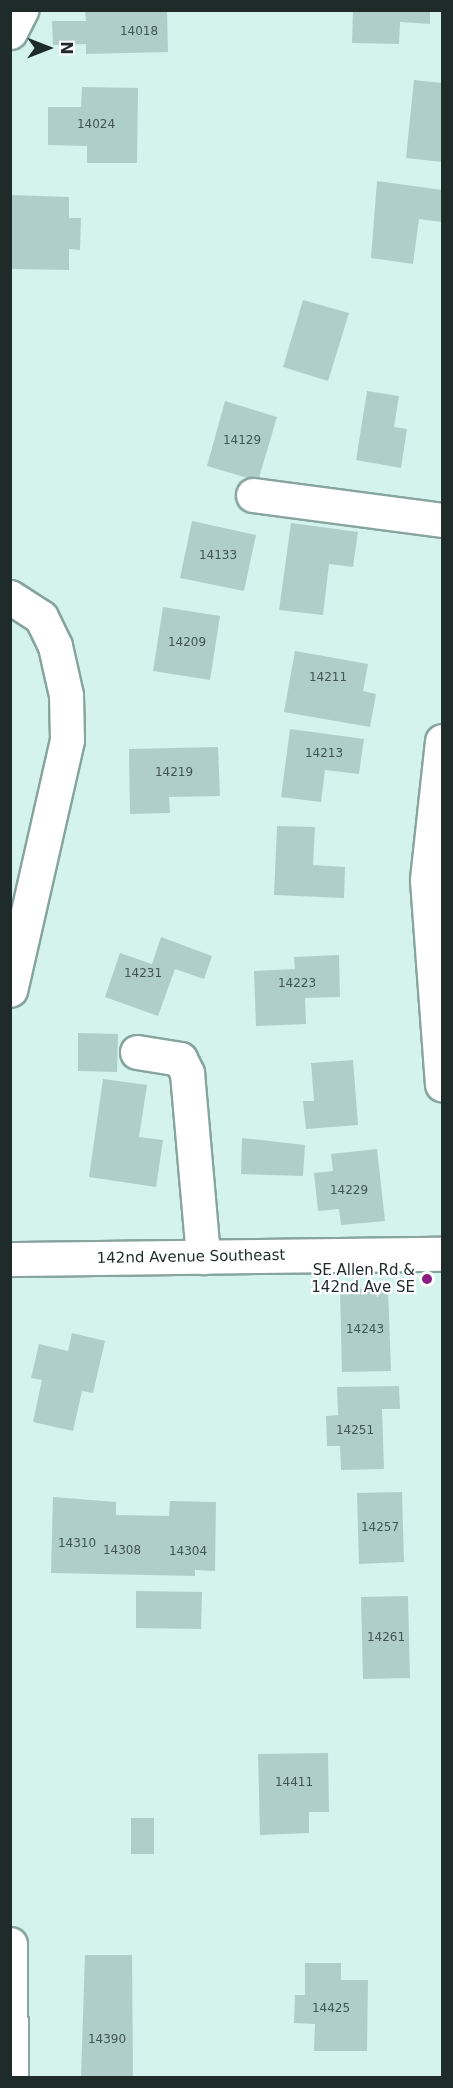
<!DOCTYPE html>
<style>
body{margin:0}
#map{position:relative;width:453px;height:2088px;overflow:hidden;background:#d4f3ed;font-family:"DejaVu Sans",sans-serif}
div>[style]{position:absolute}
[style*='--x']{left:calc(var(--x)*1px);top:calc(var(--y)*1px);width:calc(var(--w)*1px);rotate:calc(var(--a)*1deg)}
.building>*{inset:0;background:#b0cec9}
.roads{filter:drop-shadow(2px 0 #87a49f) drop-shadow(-2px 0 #87a49f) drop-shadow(0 2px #87a49f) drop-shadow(0 -2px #87a49f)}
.minor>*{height:33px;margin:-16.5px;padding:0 16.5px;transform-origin:16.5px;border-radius:16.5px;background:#fff}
.dots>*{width:16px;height:16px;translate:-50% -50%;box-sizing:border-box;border:3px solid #fff;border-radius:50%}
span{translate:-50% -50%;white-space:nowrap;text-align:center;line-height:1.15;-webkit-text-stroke:4.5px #fff;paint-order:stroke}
.number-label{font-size:12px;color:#435451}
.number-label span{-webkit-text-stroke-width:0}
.street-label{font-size:15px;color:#1f2b29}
.poi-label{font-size:15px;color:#1f2b29}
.right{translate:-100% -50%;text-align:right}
.frame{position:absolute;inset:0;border:12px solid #1f2b29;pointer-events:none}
.north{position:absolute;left:18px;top:18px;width:60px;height:60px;-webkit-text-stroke:4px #fff;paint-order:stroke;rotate:90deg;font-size:16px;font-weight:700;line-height:24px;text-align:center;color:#1f2b29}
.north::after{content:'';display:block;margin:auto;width:21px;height:27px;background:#1f2b29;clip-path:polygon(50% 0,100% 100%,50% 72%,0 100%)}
</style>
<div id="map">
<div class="building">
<div style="clip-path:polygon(85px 10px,167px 10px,168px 52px,86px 54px,86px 44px,53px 45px,52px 21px,86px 21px)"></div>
<div style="clip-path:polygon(353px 10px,430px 10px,430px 24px,400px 22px,399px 44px,352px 43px)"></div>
<div style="clip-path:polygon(414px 80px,442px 83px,442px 162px,406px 158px)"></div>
<div style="clip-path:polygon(82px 87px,138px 88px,137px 163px,87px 163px,87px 146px,48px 145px,48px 107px,81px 107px)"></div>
<div style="clip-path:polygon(377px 181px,442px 190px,442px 222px,419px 219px,413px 264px,371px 258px)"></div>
<div style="clip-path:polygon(10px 195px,69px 197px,69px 218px,81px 218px,80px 250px,69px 249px,69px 270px,10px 269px)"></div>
<div style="clip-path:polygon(303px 300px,349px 313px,328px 381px,283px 367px)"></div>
<div style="clip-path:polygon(367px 391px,399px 396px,394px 427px,407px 429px,401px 468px,356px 460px)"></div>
<div style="clip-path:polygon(225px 401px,277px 417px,258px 481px,207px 466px)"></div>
<div style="clip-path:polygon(192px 521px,256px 535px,244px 591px,180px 578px)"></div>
<div style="clip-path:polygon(291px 523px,358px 532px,353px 567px,329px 564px,323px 615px,279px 610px)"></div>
<div style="clip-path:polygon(163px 607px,220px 616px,210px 680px,153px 671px)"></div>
<div style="clip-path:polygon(295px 651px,368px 664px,363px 691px,376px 694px,370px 727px,284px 712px)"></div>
<div style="clip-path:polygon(290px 729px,364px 739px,359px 774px,325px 770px,321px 802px,281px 797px)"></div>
<div style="clip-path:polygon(218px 747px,220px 796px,169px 797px,170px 813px,130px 814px,129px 749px)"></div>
<div style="clip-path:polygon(277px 826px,315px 827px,313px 865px,345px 867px,344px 898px,274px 895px)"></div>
<div style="clip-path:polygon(161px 937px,212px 956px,204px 979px,175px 969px,158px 1016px,105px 997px,120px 953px,152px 964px)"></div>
<div style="clip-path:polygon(339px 955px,340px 997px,305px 998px,306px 1024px,256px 1026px,254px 971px,295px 969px,294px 957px)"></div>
<div style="clip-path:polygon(78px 1033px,118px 1034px,117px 1072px,78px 1071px)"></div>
<div style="clip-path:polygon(353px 1060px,358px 1125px,306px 1129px,303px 1101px,314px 1101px,311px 1063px)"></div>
<div style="clip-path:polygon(103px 1079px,147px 1085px,139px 1137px,163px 1140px,156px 1187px,89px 1177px)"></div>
<div style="clip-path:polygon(242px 1138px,305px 1145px,303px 1176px,241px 1174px)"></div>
<div style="clip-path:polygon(377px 1149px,385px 1221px,341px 1225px,339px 1209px,318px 1211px,314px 1173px,333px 1171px,331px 1154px)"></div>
<div style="clip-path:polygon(388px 1288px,391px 1371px,342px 1372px,340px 1290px)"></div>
<div style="clip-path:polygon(72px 1333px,105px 1341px,93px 1393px,82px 1391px,73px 1431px,33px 1422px,42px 1380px,31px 1378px,39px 1344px,68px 1351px)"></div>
<div style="clip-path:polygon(399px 1386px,400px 1409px,382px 1409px,384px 1469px,341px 1470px,340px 1446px,327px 1446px,326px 1416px,338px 1415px,337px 1387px)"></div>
<div style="clip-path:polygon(402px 1492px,404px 1562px,359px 1564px,357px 1493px)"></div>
<div style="clip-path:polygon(53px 1497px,116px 1502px,116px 1515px,169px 1516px,170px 1501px,216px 1502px,215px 1571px,195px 1570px,195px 1576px,51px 1573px)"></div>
<div style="clip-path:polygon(136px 1591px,202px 1592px,201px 1629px,136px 1628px)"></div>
<div style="clip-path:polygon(408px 1596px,410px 1678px,363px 1679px,361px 1597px)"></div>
<div style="clip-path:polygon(328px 1753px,329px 1812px,309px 1812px,309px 1833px,260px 1835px,258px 1754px)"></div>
<div style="clip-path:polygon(131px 1818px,154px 1818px,154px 1854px,131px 1854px)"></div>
<div style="clip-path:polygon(85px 1955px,132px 1955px,133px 2078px,81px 2078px)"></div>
<div style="clip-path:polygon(305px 1963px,341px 1963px,341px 1980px,368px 1980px,367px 2051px,314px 2051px,315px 2024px,294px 2023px,295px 1995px,305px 1995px)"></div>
</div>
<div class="roads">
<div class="minor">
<div style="--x:10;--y:32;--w:25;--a:-63"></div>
<div style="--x:253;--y:495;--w:191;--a:7.5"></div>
<div style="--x:10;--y:597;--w:37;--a:33"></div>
<div style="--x:41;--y:617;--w:32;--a:64"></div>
<div style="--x:55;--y:646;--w:50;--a:77.3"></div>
<div style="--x:66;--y:695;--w:45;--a:88.7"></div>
<div style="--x:67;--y:740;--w:256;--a:102.8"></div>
<div style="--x:442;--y:741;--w:140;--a:96.2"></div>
<div style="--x:427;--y:880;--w:205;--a:85.8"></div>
<div style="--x:137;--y:1052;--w:44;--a:9.2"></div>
<div style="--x:180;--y:1059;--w:16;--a:63"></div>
<div style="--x:187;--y:1073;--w:185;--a:85"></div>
<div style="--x:10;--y:1259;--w:432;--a:-0.7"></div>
<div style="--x:10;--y:1944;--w:134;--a:89.6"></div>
</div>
</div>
<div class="dots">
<div style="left:427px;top:1279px;background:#8c1e81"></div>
</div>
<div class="number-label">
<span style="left:139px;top:32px">14018</span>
<span style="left:96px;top:125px">14024</span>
<span style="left:242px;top:441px">14129</span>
<span style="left:218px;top:556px">14133</span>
<span style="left:187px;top:643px">14209</span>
<span style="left:328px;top:678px">14211</span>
<span style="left:324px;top:754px">14213</span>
<span style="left:174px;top:773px">14219</span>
<span style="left:143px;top:974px">14231</span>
<span style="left:297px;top:984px">14223</span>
<span style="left:349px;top:1191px">14229</span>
<span style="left:365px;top:1330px">14243</span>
<span style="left:355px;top:1431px">14251</span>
<span style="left:380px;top:1528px">14257</span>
<span style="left:77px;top:1544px">14310</span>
<span style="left:122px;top:1551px">14308</span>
<span style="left:188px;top:1552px">14304</span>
<span style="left:386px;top:1638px">14261</span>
<span style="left:294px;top:1783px">14411</span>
<span style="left:331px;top:2009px">14425</span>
<span style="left:107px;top:2040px">14390</span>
</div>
<div class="street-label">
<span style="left:191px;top:1257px;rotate:-1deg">142nd Avenue Southeast</span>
</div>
<div class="poi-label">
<span class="right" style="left:415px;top:1279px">SE Allen Rd &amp;<br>142nd Ave SE</span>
</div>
<div class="frame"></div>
<div class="north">N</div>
</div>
